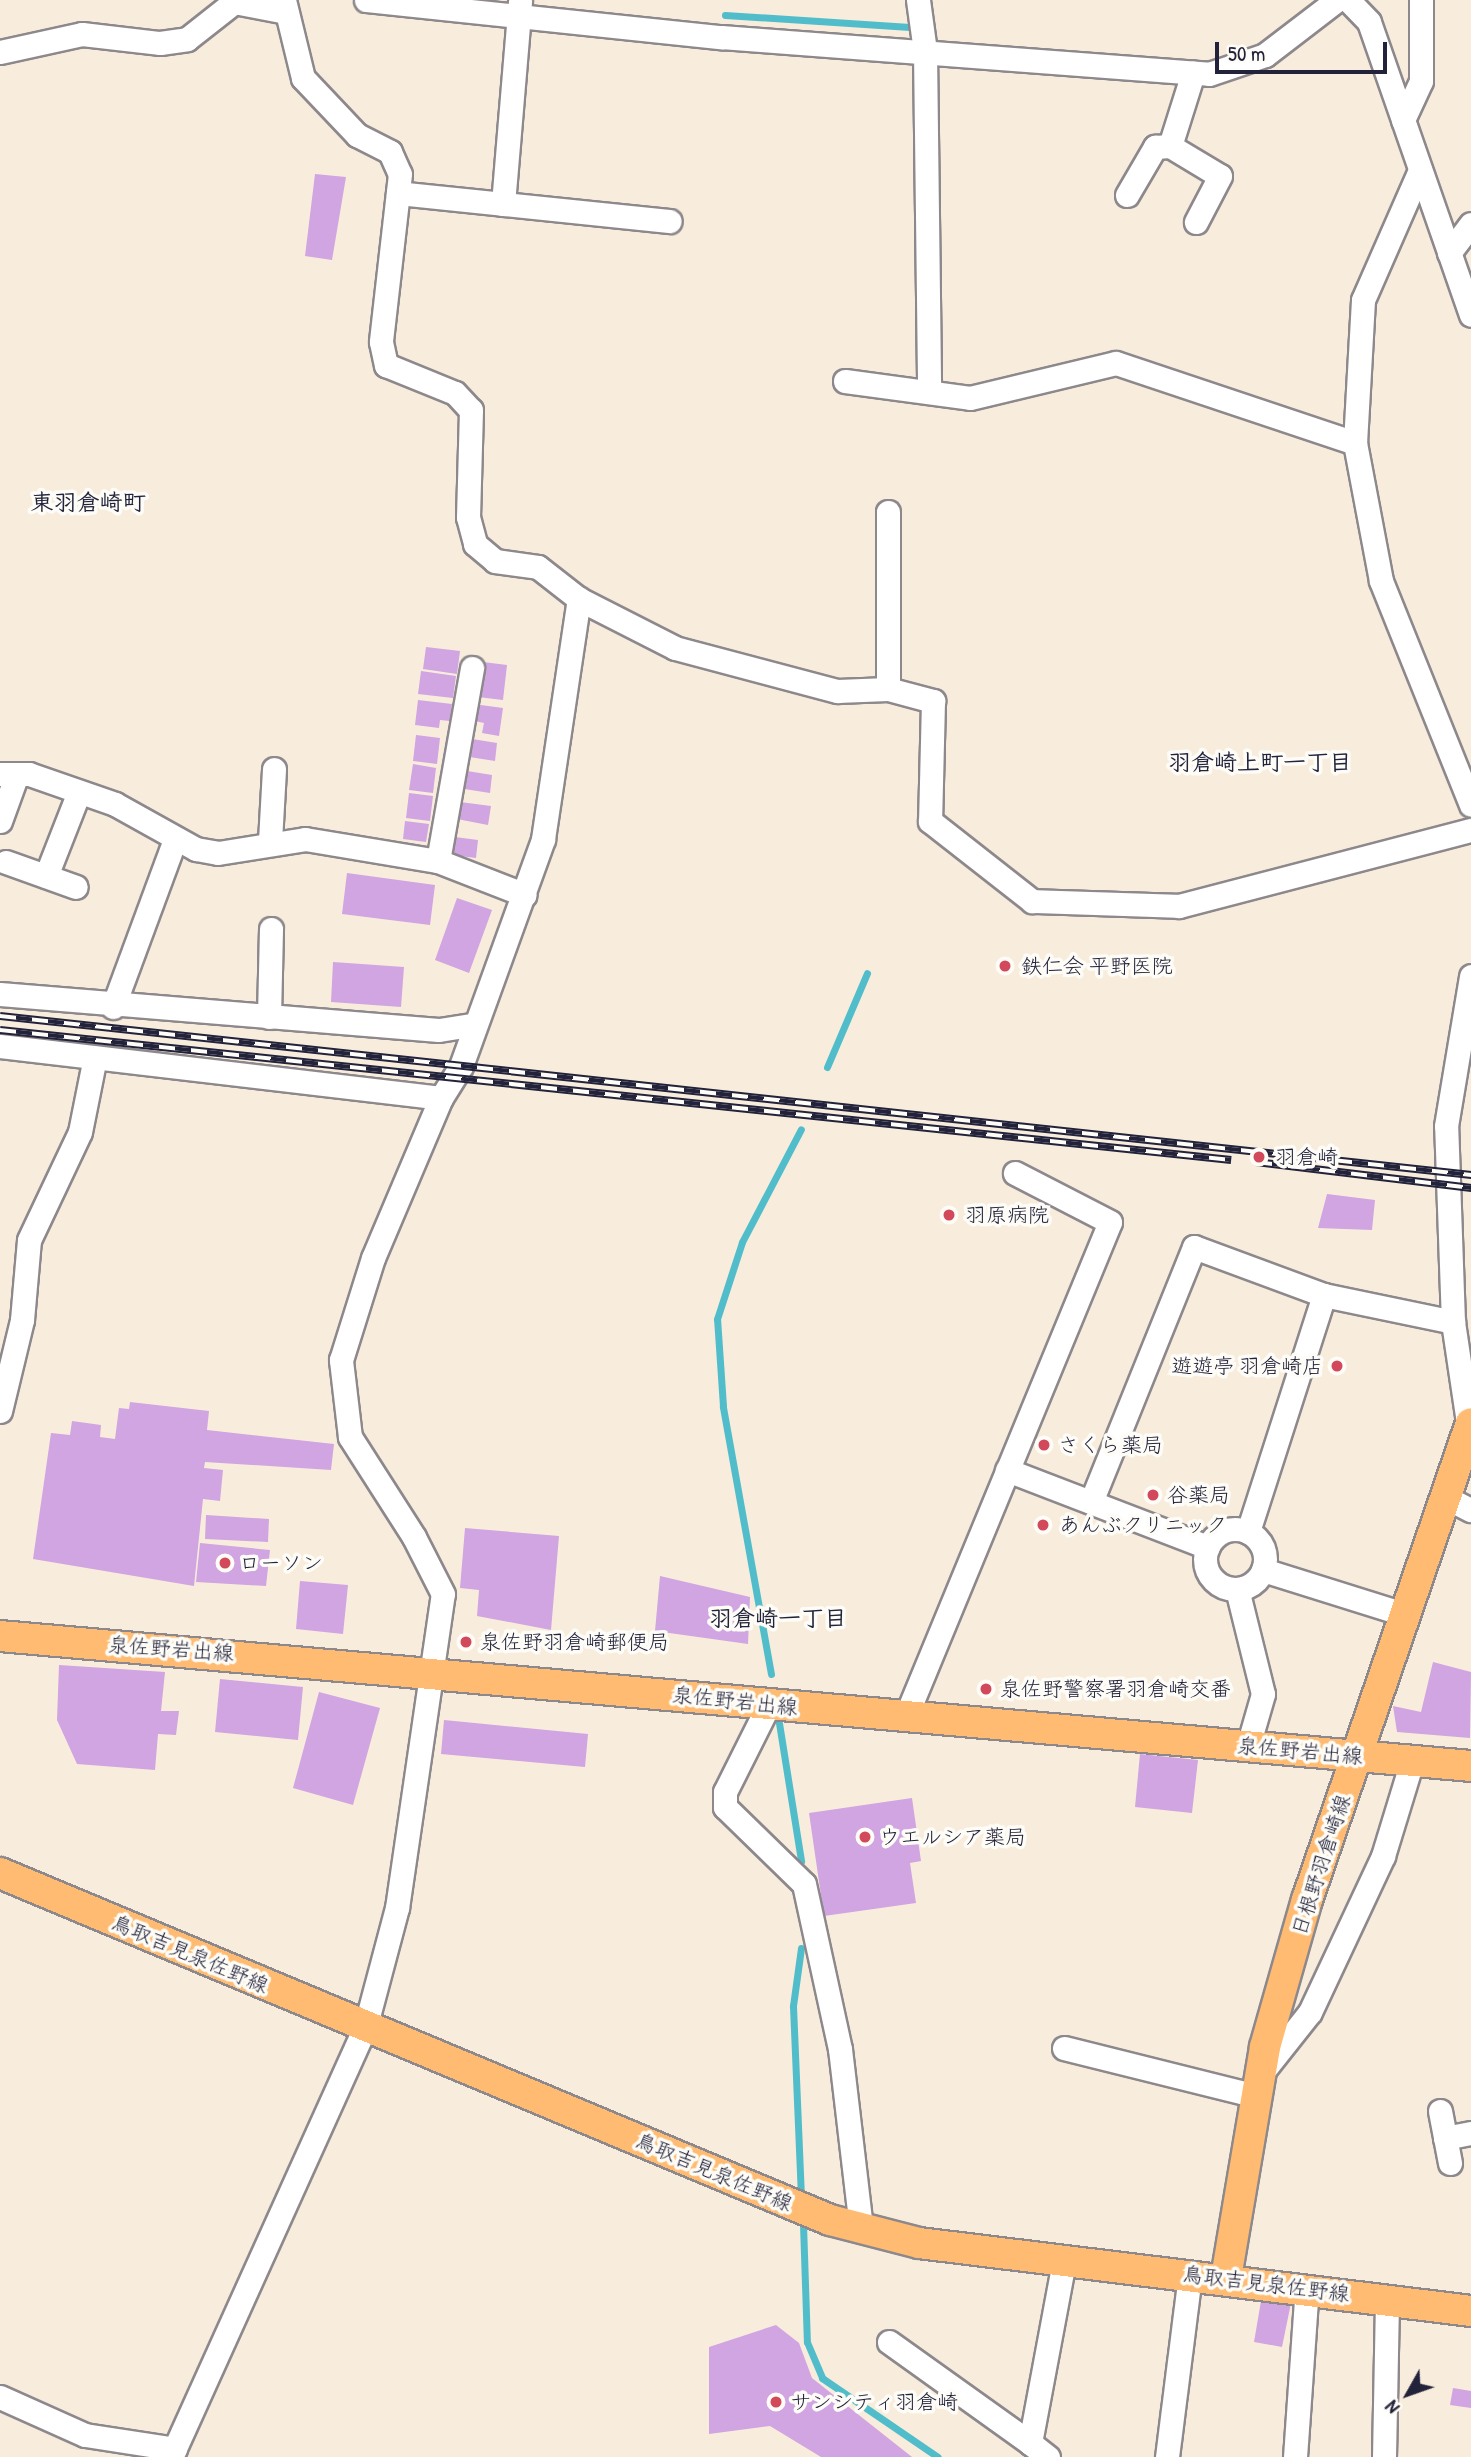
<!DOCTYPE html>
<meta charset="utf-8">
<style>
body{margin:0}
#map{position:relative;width:1471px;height:2457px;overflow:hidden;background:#f8eddc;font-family:"Patrick Hand","Klee One",sans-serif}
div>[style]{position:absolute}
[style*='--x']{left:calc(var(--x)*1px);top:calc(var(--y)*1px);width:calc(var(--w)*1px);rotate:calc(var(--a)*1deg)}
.stream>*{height:7px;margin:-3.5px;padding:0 3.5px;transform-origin:3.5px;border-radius:3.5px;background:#51bdcb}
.building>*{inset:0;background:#d1a4e2}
.roads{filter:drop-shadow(2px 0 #8d888c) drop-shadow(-2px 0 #8d888c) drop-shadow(0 2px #8d888c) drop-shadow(0 -2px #8d888c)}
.minor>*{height:23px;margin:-11.5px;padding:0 11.5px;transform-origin:11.5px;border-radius:11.5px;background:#fff}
.minor>.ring{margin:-11.5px;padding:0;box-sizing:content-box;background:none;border:23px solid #fff;border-radius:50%}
.major>*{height:30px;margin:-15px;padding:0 15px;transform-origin:15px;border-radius:15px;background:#ffbb71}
.rail>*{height:8px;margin-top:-4px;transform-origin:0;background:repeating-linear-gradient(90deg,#fdfcf7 0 16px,#22223b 0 32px);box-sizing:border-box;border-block:2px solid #22223b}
.dots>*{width:19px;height:19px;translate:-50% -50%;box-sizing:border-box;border:4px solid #fdfcf7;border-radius:50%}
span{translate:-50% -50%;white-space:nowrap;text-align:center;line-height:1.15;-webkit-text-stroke:7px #fdfcf7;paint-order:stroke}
.poi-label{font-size:21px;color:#22223b}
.left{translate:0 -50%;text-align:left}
.right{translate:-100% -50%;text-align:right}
.street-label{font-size:21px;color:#22223b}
.neighbourhood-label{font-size:23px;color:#22223b;font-weight:700}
.north{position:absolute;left:1373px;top:2359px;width:70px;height:70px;-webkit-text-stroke:5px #fdfcf7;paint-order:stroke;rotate:230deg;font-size:19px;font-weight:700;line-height:28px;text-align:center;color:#22223b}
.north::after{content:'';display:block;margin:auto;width:24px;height:32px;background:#22223b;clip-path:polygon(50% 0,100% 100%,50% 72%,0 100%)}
.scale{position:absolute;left:1215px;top:42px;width:172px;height:32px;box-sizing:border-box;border:4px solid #22223b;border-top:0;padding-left:9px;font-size:21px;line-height:24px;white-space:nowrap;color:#22223b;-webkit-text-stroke:5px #fdfcf7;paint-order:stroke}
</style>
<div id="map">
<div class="stream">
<div style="--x:725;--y:15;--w:185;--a:3.7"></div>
<div style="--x:827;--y:1067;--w:102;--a:-66.9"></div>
<div style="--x:771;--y:1674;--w:272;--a:-100.2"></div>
<div style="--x:723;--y:1406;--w:87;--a:-93.9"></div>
<div style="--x:717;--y:1319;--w:81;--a:-72"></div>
<div style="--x:742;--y:1242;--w:127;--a:-62.4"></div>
<div style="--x:779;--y:1723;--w:140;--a:80.9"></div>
<div style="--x:801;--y:1948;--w:59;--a:97.9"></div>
<div style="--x:793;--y:2006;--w:192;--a:87.6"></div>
<div style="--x:803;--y:2224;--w:118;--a:88.1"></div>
<div style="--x:807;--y:2342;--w:39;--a:67"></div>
<div style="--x:822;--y:2378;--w:140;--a:34.3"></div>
</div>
<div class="building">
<div style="clip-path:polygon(315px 174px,346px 177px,332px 260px,305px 256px)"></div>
<div style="clip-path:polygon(426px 647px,460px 651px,457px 674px,423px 669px)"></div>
<div style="clip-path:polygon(483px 662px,507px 665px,503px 700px,478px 697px)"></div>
<div style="clip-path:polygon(421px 671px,456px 676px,453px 698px,418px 694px)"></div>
<div style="clip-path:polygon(418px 700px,452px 704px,450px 721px,440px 720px,439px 728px,415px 725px)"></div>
<div style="clip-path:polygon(473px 704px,503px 708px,499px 736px,482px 733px,484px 723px,470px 720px)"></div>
<div style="clip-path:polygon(416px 735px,440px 738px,437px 764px,413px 761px)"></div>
<div style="clip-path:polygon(466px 738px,497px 743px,495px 761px,463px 756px)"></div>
<div style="clip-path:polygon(413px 764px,436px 768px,433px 793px,409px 790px)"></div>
<div style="clip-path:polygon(461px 770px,492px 775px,490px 793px,458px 788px)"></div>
<div style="clip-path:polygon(409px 793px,433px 796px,430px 821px,406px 818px)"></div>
<div style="clip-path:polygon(460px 802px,491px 806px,488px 825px,457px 819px)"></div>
<div style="clip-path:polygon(405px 821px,429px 824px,426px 842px,403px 839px)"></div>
<div style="clip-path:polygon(455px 837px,478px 840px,476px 858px,452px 855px)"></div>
<div style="clip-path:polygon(347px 873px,435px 885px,430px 925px,342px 914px)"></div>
<div style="clip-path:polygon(457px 898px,492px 910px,469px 973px,435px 960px)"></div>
<div style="clip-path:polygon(333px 962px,404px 967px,401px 1007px,331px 1002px)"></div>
<div style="clip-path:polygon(1327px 1194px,1375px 1200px,1372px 1230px,1318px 1228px)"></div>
<div style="clip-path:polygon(130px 1402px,209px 1411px,207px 1430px,334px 1444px,331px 1470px,205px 1462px,204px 1468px,223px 1470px,220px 1501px,203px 1499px,194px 1586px,33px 1559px,51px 1433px,70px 1435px,72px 1421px,101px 1425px,100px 1437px,115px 1439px,119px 1408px,129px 1409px)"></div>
<div style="clip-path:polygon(206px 1515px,269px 1519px,268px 1542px,205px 1539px)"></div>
<div style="clip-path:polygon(465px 1528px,559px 1536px,551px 1630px,477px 1616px,479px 1590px,460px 1588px)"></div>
<div style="clip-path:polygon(200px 1543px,270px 1550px,266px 1586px,196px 1582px)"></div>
<div style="clip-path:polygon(660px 1576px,750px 1597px,748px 1644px,655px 1631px)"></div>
<div style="clip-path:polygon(300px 1581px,348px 1585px,343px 1634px,296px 1629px)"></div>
<div style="clip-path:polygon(1433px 1662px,1471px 1672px,1470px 1738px,1397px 1732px,1393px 1706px,1421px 1712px)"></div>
<div style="clip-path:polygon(59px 1665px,165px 1672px,161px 1711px,179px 1711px,176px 1735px,158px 1734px,155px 1770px,77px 1764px,57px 1720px)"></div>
<div style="clip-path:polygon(220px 1679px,303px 1687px,298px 1740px,215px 1732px)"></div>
<div style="clip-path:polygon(319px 1692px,380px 1708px,353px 1805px,293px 1788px)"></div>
<div style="clip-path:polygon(444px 1720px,588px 1734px,585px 1767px,441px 1754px)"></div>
<div style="clip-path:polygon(1140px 1754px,1198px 1760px,1192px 1813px,1135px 1807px)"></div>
<div style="clip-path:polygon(912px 1798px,921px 1861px,910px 1863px,916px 1903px,824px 1916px,809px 1813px)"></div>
<div style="clip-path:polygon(1261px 2301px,1291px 2303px,1282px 2347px,1254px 2342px)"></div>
<div style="clip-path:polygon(776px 2325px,799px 2343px,812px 2378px,912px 2457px,821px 2457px,770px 2426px,709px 2434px,709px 2347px)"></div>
<div style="clip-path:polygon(1453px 2388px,1471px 2391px,1471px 2408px,1450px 2405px)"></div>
</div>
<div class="roads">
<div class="minor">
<div style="--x:284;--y:0;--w:80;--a:76.3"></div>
<div style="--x:303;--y:78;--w:79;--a:46.5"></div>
<div style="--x:357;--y:135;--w:37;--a:27"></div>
<div style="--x:390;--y:152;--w:24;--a:66"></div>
<div style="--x:400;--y:174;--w:169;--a:96.5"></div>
<div style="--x:381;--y:342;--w:24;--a:78"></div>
<div style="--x:386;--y:365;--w:74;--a:22.1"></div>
<div style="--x:455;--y:393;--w:23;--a:47"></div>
<div style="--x:471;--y:410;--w:107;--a:91.6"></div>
<div style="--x:468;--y:517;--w:28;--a:75"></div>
<div style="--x:475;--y:544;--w:26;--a:40"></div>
<div style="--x:495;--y:561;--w:43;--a:7.9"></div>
<div style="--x:538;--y:567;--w:52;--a:38"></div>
<div style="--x:579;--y:599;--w:108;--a:27"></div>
<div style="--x:675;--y:648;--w:168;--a:14.9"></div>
<div style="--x:837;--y:691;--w:51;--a:-2.2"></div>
<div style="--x:888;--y:689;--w:47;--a:14.9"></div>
<div style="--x:933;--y:701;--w:120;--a:91.4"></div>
<div style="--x:930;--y:821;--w:130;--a:38.1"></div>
<div style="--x:1032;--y:901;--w:147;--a:1.9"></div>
<div style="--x:1179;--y:906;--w:302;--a:-14.6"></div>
<div style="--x:366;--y:0;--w:357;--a:6"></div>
<div style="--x:721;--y:37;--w:489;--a:4.3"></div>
<div style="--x:1209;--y:74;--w:59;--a:-18.7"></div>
<div style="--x:1265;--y:55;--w:91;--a:-37.4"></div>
<div style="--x:918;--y:0;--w:51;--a:82.2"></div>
<div style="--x:925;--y:51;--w:340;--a:89.3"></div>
<div style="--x:1348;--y:0;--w:30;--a:46"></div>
<div style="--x:1369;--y:22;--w:310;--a:70.8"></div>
<div style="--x:0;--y:52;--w:84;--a:-12.4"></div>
<div style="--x:82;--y:34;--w:79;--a:6.6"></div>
<div style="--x:160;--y:43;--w:27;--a:-8"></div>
<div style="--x:187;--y:39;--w:60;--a:-38.2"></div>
<div style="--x:234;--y:2;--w:53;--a:10.9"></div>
<div style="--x:1403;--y:120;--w:43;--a:-65.2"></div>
<div style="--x:1421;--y:81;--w:81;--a:-90"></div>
<div style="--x:1170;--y:146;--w:58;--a:31"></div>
<div style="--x:1220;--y:176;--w:52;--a:117.6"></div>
<div style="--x:1420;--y:170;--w:142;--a:113.7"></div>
<div style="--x:1363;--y:300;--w:143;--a:93.2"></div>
<div style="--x:1355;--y:443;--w:140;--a:79.3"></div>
<div style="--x:1381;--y:581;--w:241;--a:68.1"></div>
<div style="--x:398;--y:193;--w:273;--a:5.9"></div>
<div style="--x:1127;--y:195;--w:56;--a:-59.7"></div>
<div style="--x:1155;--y:147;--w:15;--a:-4"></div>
<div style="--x:1170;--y:146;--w:77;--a:-72.5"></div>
<div style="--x:503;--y:204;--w:203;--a:-85.2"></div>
<div style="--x:1449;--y:253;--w:36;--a:-53"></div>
<div style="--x:845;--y:381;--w:126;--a:7.7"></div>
<div style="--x:970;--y:398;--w:150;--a:-13.5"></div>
<div style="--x:1116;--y:363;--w:252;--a:18.5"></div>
<div style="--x:888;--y:512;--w:177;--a:90"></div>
<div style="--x:0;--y:774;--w:29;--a:0"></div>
<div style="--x:29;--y:774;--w:91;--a:19.2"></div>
<div style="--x:115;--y:804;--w:93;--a:29.1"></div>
<div style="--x:196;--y:849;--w:22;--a:10"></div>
<div style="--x:218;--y:853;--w:88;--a:-9.1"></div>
<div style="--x:305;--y:839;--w:135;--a:9.4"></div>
<div style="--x:438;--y:861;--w:93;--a:21.3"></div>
<div style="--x:0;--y:821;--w:50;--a:-70.1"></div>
<div style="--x:270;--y:841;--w:72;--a:-86.8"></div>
<div style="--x:438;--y:861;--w:196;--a:-80"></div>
<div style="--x:6;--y:862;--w:74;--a:19.7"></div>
<div style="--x:46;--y:876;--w:90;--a:-68.6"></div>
<div style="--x:0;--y:994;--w:440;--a:4.7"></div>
<div style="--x:439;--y:1030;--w:32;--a:-9"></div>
<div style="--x:113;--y:1007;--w:179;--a:-69.7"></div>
<div style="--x:269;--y:1017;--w:88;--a:-88.7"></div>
<div style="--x:0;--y:1046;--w:444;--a:6.7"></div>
<div style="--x:1324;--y:1295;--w:132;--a:11.8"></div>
<div style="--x:0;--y:1411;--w:94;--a:-76.4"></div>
<div style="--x:22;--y:1320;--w:80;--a:-85"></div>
<div style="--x:29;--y:1240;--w:119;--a:-64.7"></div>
<div style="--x:80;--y:1132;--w:76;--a:-78.7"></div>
<div style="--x:1469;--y:1429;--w:108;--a:-98.5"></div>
<div style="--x:1453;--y:1322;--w:196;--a:-92"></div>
<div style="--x:1446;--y:1126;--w:152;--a:-80.5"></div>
<div style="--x:1007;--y:1470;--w:215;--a:21"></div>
<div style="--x:1445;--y:1497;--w:29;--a:27"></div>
<div style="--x:1091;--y:1502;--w:275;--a:-68"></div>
<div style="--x:1194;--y:1247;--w:139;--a:20.3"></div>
<div style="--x:1324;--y:1295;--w:249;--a:107.8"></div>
<div class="ring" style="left:1205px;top:1529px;width:37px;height:37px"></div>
<div style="--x:1263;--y:1570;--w:151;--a:17.4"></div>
<div style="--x:1237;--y:1589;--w:108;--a:76.1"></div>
<div style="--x:1263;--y:1694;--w:54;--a:106.1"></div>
<div style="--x:769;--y:1704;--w:98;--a:116.6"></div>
<div style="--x:725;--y:1792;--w:15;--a:90"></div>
<div style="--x:725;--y:1807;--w:110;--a:44.3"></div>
<div style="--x:804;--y:1884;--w:169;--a:77.7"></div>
<div style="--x:840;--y:2049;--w:180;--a:83.3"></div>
<div style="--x:906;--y:1716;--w:534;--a:-67.56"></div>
<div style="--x:1110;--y:1222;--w:107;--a:-152.7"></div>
<div style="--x:1064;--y:2048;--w:198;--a:14"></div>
<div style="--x:1260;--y:2075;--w:80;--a:-51.6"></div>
<div style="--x:1310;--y:2012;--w:172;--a:-64.9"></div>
<div style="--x:1383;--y:1856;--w:99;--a:-73"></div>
<div style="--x:1440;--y:2111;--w:53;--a:79.1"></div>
<div style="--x:1445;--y:2138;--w:26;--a:-11"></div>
<div style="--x:889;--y:2342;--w:173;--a:35.6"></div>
<div style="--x:0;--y:2397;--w:93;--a:24.1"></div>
<div style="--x:85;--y:2435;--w:91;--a:8.8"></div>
<div style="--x:171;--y:2457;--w:471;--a:-65.7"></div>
<div style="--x:365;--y:2028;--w:124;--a:-75.1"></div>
<div style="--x:397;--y:1908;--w:317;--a:-81.7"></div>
<div style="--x:443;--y:1594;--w:64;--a:-117"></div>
<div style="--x:414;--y:1537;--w:119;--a:-122.6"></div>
<div style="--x:350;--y:1437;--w:78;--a:-96.7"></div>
<div style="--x:341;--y:1360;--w:107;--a:-72.6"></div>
<div style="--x:373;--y:1258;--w:174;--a:-67"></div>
<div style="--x:441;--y:1098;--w:38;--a:-58"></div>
<div style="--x:461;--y:1066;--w:241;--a:-70.1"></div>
<div style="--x:543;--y:839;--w:243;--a:-81.5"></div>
<div style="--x:1048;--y:2457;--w:23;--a:-142"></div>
<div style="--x:1030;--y:2443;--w:185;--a:-79.4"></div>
<div style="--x:1167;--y:2457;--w:184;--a:-82.8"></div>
<div style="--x:1295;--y:2457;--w:170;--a:-86"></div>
<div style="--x:1384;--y:2457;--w:157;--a:-88.9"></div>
</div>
<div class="major">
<div style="--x:0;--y:1636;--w:1477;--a:5.05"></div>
<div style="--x:0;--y:1873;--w:900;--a:22.69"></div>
<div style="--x:830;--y:2220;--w:92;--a:14.5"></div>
<div style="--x:919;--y:2243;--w:556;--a:7.02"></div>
<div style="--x:1226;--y:2278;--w:234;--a:-80.4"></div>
<div style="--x:1265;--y:2047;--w:153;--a:-74.1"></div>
<div style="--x:1307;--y:1900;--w:504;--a:-71.03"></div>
</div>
</div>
<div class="rail">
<div style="--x:0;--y:1016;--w:1480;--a:6.17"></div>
<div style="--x:0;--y:1030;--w:1238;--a:6.03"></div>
<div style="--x:1256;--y:1162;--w:217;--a:6.9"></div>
</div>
<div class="dots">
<div style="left:1005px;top:966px;background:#d1495b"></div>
<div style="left:1259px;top:1157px;background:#d1495b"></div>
<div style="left:949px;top:1215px;background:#d1495b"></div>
<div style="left:1337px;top:1366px;background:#d1495b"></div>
<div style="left:1044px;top:1445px;background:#d1495b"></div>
<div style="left:1153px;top:1495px;background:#d1495b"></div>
<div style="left:1043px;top:1525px;background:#d1495b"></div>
<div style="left:225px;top:1563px;background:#d1495b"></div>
<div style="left:466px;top:1642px;background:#d1495b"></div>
<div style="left:986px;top:1689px;background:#d1495b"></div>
<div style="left:865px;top:1837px;background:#d1495b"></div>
<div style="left:776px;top:2402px;background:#d1495b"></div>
</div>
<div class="poi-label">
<span class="left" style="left:1021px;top:966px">鉄仁会 平野医院</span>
<span class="left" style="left:1275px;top:1157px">羽倉崎</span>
<span class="left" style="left:965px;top:1215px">羽原病院</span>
<span class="right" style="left:1323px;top:1366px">遊遊亭 羽倉崎店</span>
<span class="left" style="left:1058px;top:1445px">さくら薬局</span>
<span class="left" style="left:1167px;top:1495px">谷薬局</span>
<span class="left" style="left:1059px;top:1525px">あんぶクリニック</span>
<span class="left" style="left:239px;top:1563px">ローソン</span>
<span class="left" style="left:480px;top:1642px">泉佐野羽倉崎郵便局</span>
<span class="left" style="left:1000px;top:1689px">泉佐野警察署羽倉崎交番</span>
<span class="left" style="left:879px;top:1837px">ウエルシア薬局</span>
<span class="left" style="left:790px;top:2402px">サンシティ羽倉崎</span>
</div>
<div class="street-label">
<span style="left:171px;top:1649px;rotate:4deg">泉佐野岩出線</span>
<span style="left:735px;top:1701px;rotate:6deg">泉佐野岩出線</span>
<span style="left:1300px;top:1751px;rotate:5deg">泉佐野岩出線</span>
<span style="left:1321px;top:1865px;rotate:-72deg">日根野羽倉崎線</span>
<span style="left:190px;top:1954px;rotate:23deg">鳥取吉見泉佐野線</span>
<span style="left:714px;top:2172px;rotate:23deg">鳥取吉見泉佐野線</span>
<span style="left:1266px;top:2284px;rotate:7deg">鳥取吉見泉佐野線</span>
</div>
<div class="neighbourhood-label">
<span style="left:88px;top:502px">東羽倉崎町</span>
<span style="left:1260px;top:762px">羽倉崎上町一丁目</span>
<span style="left:778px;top:1618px">羽倉崎一丁目</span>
</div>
<div class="north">N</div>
<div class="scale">50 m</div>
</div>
